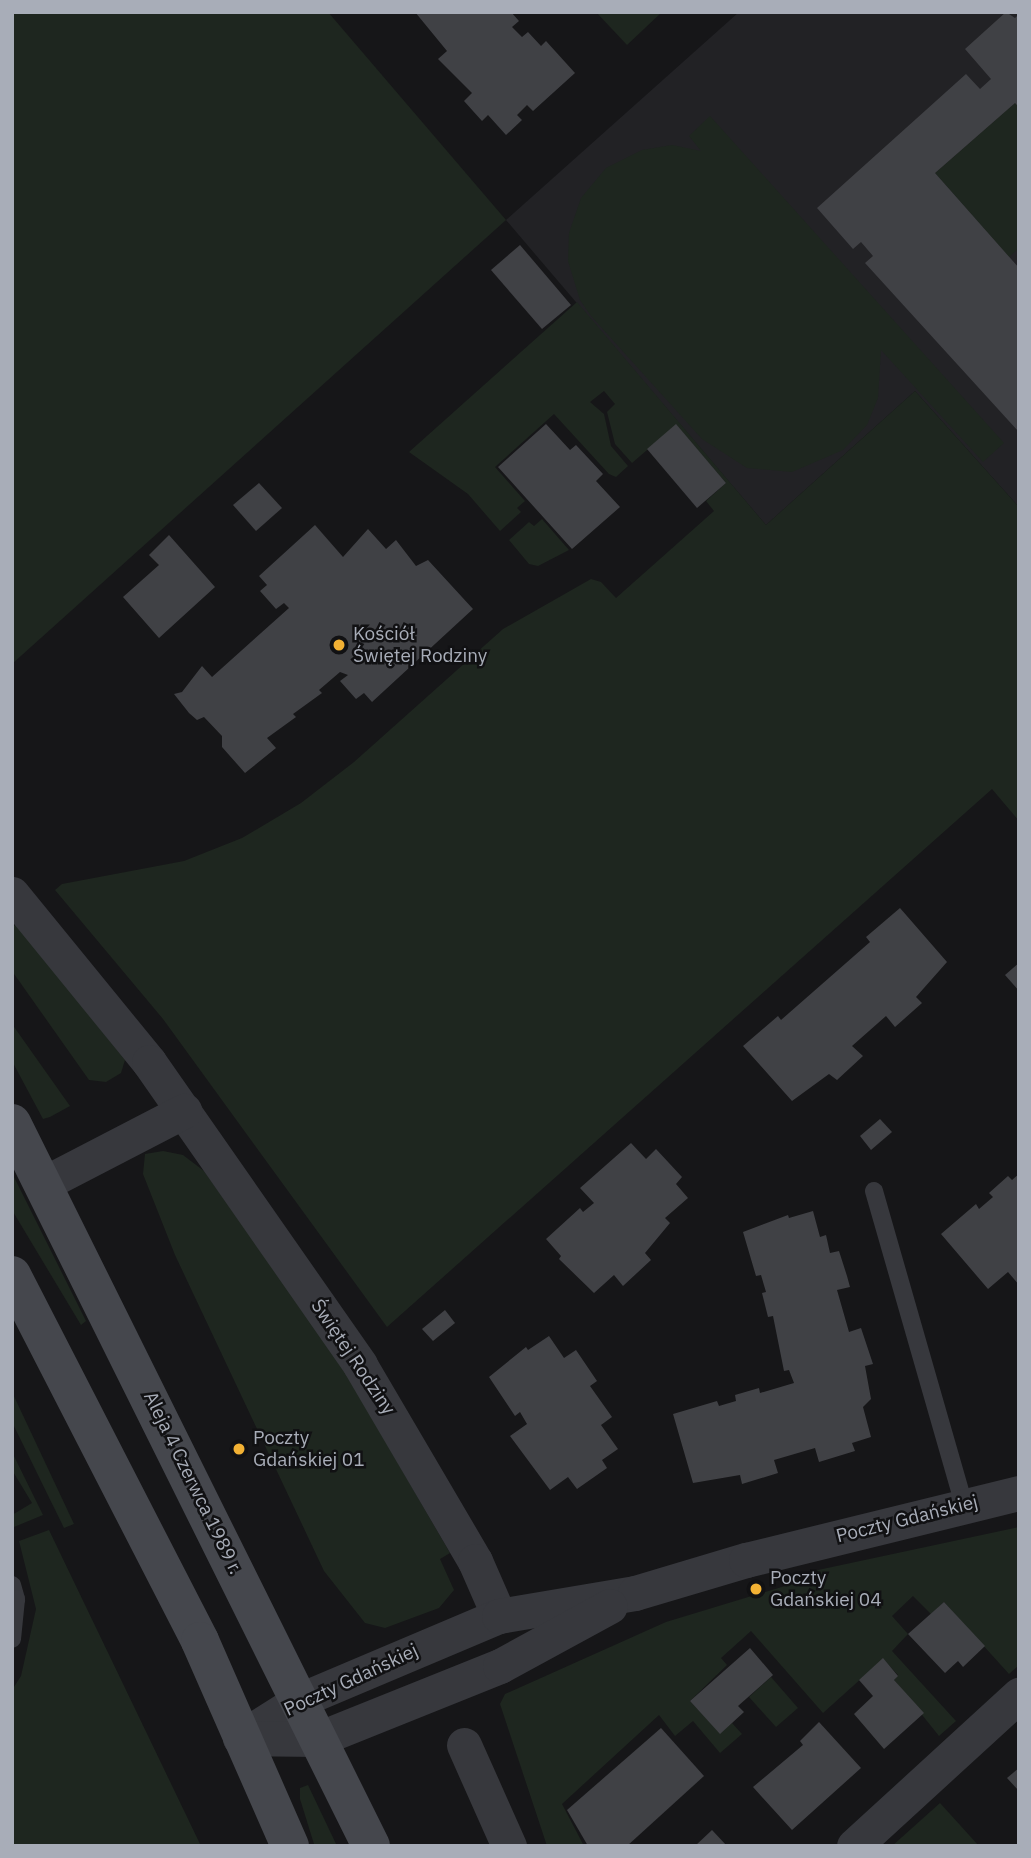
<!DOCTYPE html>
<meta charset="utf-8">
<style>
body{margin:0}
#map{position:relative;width:1031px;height:1858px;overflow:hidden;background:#161618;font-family:"IBM Plex Sans",sans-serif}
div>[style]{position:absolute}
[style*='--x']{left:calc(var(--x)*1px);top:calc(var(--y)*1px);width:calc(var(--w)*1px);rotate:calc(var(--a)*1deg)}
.built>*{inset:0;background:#222225}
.green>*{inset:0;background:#1e261f}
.building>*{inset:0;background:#404145}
.service>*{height:18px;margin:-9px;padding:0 9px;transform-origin:9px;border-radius:9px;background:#37383d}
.minor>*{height:35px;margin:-17.5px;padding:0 17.5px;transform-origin:17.5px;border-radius:17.5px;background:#37383d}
.secondary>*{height:38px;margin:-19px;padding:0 19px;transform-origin:19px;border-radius:19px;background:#45474d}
.dots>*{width:19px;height:19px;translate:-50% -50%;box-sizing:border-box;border:4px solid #111113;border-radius:50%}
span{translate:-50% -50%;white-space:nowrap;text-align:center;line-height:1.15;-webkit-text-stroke:5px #111113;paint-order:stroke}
.poi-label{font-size:19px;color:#a8adb8}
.left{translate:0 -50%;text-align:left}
.street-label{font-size:19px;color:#a8adb8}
.frame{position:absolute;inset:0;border:14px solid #a8adb8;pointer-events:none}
</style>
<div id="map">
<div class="built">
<div style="clip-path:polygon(739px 12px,1019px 12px,1019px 507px,915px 391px,766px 525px,506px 220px)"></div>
</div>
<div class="green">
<div style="clip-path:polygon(12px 12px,328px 12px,506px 220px,12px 664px)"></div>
<div style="clip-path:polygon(596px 12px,662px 12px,627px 45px)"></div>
<div style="clip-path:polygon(1015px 103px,1019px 107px,1019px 248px,1009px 257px,935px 173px)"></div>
<div style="clip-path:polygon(710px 116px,1004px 443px,983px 462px,881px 350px,878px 398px,867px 425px,843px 450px,792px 472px,747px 468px,702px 439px,591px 316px,580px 300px,568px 261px,569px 233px,581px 198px,606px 168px,642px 150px,672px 145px,701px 151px,689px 136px)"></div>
<div style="clip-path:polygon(577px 302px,766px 525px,915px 391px,1019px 507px,1019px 821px,992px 789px,387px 1327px,163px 1019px,55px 890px,62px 884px,184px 861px,242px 838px,301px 803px,354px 762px,503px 629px,591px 579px,601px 582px,616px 598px,714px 511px,706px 501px,726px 483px,676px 425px,632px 463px,615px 444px,607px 412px,615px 404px,604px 391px,590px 402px,604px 414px,611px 446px,628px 466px,616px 477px,609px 474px,554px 414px,495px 467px,525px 501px,517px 508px,521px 512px,500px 531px,468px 494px,409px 452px)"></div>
<div style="clip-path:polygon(542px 519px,569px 550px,538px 566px,529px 564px,509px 540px,529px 522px,534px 526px)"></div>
<div style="clip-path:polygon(17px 924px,125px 1060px,121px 1073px,106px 1082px,89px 1080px,12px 971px,12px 927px)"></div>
<div style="clip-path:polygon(12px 1024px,70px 1106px,50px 1117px,43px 1119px,12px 1061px)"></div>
<div style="clip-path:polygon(163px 1151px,183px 1155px,204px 1171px,339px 1361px,450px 1553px,440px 1559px,454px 1590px,439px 1608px,385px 1628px,365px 1623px,324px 1571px,175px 1255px,143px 1174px,145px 1154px)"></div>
<div style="clip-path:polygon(12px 1173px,86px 1321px,81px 1325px,12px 1210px)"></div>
<div style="clip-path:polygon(12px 1392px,74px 1524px,64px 1528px,12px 1422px)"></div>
<div style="clip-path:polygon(12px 1452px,43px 1515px,14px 1527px,12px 1515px,32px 1503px,12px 1470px)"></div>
<div style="clip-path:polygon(1019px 1527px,1019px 1665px,1009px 1674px,944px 1602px,931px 1614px,913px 1596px,892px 1616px,908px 1634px,892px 1651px,956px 1721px,939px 1736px,894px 1680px,898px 1675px,883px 1659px,823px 1713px,751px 1631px,721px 1658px,727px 1665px,690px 1701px,720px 1733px,732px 1723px,742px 1734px,720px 1753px,693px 1721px,675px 1736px,659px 1715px,562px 1804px,584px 1846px,547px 1846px,500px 1704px,505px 1694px,666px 1622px,808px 1579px,818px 1570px)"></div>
<div style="clip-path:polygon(49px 1530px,201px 1846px,12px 1846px,12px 1690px,21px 1676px,36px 1609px,19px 1541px)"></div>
<div style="clip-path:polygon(771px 1677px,798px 1708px,776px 1727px,749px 1697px)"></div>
<div style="clip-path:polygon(308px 1785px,337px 1846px,314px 1844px,300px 1799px,300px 1788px)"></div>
<div style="clip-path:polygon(940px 1803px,979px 1846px,892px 1846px)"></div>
</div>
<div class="building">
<div style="clip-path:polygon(415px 12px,511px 12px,519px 21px,512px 27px,522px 37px,528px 32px,541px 46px,546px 41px,575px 73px,533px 111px,527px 105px,517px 115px,522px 120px,506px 135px,488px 115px,482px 121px,464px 101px,472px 93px,438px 59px,447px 51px)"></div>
<div style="clip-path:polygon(1006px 12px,1015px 18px,1019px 14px,1019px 107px,1015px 103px,935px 173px,1019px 268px,1019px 432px,865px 263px,873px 256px,861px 242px,853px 249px,817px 208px,966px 74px,980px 89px,991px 79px,965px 49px)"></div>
<div style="clip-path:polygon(520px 245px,571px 305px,542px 329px,491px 270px)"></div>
<div style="clip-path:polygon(546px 424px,570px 450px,576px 445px,603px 474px,596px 481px,620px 507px,572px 549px,498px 467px)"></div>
<div style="clip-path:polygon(676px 424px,726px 483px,697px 508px,647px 449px)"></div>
<div style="clip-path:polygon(259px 483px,282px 508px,256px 531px,233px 505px)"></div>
<div style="clip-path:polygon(315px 525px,343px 557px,368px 529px,386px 549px,396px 540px,416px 566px,428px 560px,473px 609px,372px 702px,364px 693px,356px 699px,340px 681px,348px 675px,340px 672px,319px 690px,322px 693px,293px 714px,296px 717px,267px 738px,276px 748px,245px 773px,222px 747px,222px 736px,204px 717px,197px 720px,189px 713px,174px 694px,182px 692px,202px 666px,212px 677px,289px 608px,284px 603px,276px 609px,260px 591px,267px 585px,259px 576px)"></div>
<div style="clip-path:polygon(169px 535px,215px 587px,159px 638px,123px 597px,159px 565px,149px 555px)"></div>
<div style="clip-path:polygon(900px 908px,947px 962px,916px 997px,922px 1003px,895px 1027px,886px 1016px,852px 1046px,863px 1056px,837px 1080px,829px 1074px,792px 1101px,743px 1046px,778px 1016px,781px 1020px,870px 942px,866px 937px)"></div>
<div style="clip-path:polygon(1019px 963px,1019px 991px,1005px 975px)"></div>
<div style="clip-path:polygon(880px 1119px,892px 1132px,871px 1150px,860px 1136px)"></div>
<div style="clip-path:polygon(631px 1143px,646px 1159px,656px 1149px,682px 1177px,676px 1184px,688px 1198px,665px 1218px,670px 1223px,645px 1253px,651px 1260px,623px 1286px,614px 1275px,594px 1293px,559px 1259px,561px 1256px,546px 1239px,580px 1208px,583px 1212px,594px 1203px,580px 1188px)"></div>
<div style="clip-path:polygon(1019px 1174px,1019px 1285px,1008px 1272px,988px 1289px,941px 1234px,976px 1204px,979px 1209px,993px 1197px,989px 1193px,1008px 1176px,1012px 1180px)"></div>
<div style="clip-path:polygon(813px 1211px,820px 1237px,826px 1235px,830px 1253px,839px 1251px,847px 1276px,850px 1287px,837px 1290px,849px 1332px,861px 1328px,873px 1364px,865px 1366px,871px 1399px,863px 1407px,871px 1437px,852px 1443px,855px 1451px,819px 1462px,815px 1448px,774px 1460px,778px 1473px,742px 1484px,740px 1475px,693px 1483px,673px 1414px,717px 1401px,719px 1406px,736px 1401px,735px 1395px,759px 1388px,760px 1393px,794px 1383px,789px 1370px,784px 1371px,773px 1316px,768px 1317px,762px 1293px,766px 1292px,761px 1275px,756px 1276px,743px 1232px,788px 1215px,789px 1218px)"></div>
<div style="clip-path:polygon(445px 1310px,455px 1323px,433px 1341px,422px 1329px)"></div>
<div style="clip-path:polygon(549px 1336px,564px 1358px,576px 1350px,597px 1381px,590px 1386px,612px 1417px,601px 1425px,618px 1449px,602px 1460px,607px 1468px,577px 1489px,568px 1477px,550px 1490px,510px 1436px,527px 1424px,520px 1412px,515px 1416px,489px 1377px,526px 1347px,528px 1350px)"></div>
<div style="clip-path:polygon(944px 1602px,985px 1646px,963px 1667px,958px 1661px,945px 1673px,908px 1634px)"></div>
<div style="clip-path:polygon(750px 1648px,773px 1675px,738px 1706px,744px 1712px,720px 1734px,690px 1701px)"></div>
<div style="clip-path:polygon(883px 1658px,898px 1676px,894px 1680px,924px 1713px,884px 1749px,854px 1714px,873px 1696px,859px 1680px)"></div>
<div style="clip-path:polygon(819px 1722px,861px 1768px,792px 1830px,753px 1787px,803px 1745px,800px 1741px)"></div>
<div style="clip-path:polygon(661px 1728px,704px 1776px,627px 1846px,588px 1846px,567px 1810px)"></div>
<div style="clip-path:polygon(1019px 1768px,1019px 1791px,1007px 1778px)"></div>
<div style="clip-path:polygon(712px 1830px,727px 1846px,695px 1846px)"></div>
</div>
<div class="service">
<div style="--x:874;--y:1191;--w:327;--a:74"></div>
<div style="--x:12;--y:1585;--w:15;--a:74"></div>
<div style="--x:16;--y:1599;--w:40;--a:95.7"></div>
</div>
<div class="minor">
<div style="--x:12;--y:894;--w:217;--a:50.8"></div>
<div style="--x:149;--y:1062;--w:369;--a:55.1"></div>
<div style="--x:360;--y:1365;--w:227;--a:59.6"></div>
<div style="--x:475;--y:1561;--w:60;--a:66.4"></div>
<div style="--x:45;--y:1183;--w:157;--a:-27.4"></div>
<div style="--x:240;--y:1738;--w:71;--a:-32.3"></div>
<div style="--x:300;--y:1700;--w:216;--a:-22.9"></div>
<div style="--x:499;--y:1616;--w:138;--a:-9.6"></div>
<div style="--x:635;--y:1593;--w:116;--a:-16.6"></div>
<div style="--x:746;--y:1560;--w:281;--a:-13.8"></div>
<div style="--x:240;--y:1738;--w:78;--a:0.7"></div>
<div style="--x:318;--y:1739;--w:196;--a:-21.9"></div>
<div style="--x:500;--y:1666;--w:125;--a:-28.6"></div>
<div style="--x:464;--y:1745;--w:111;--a:66"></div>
<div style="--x:854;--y:1846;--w:224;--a:-42.5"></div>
</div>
<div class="secondary">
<div style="--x:12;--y:1123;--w:807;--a:63.59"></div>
<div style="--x:12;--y:1275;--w:411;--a:62.8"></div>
<div style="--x:200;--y:1641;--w:224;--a:66.3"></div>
</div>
<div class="dots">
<div style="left:339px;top:645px;background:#f2b134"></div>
<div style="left:239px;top:1449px;background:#f2b134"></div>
<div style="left:756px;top:1589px;background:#f2b134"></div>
</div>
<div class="poi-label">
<span class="left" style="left:353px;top:645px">Kościół<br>Świętej Rodziny</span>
<span class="left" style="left:253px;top:1449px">Poczty<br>Gdańskiej 01</span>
<span class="left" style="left:770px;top:1589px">Poczty<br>Gdańskiej 04</span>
</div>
<div class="street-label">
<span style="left:353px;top:1357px;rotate:56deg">Świętej Rodziny</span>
<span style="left:193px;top:1483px;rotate:64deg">Aleja 4 Czerwca 1989 r.</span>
<span style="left:907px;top:1519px;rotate:-14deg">Poczty Gdańskiej</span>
<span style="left:351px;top:1680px;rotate:-25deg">Poczty Gdańskiej</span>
</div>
<div class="frame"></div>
</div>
